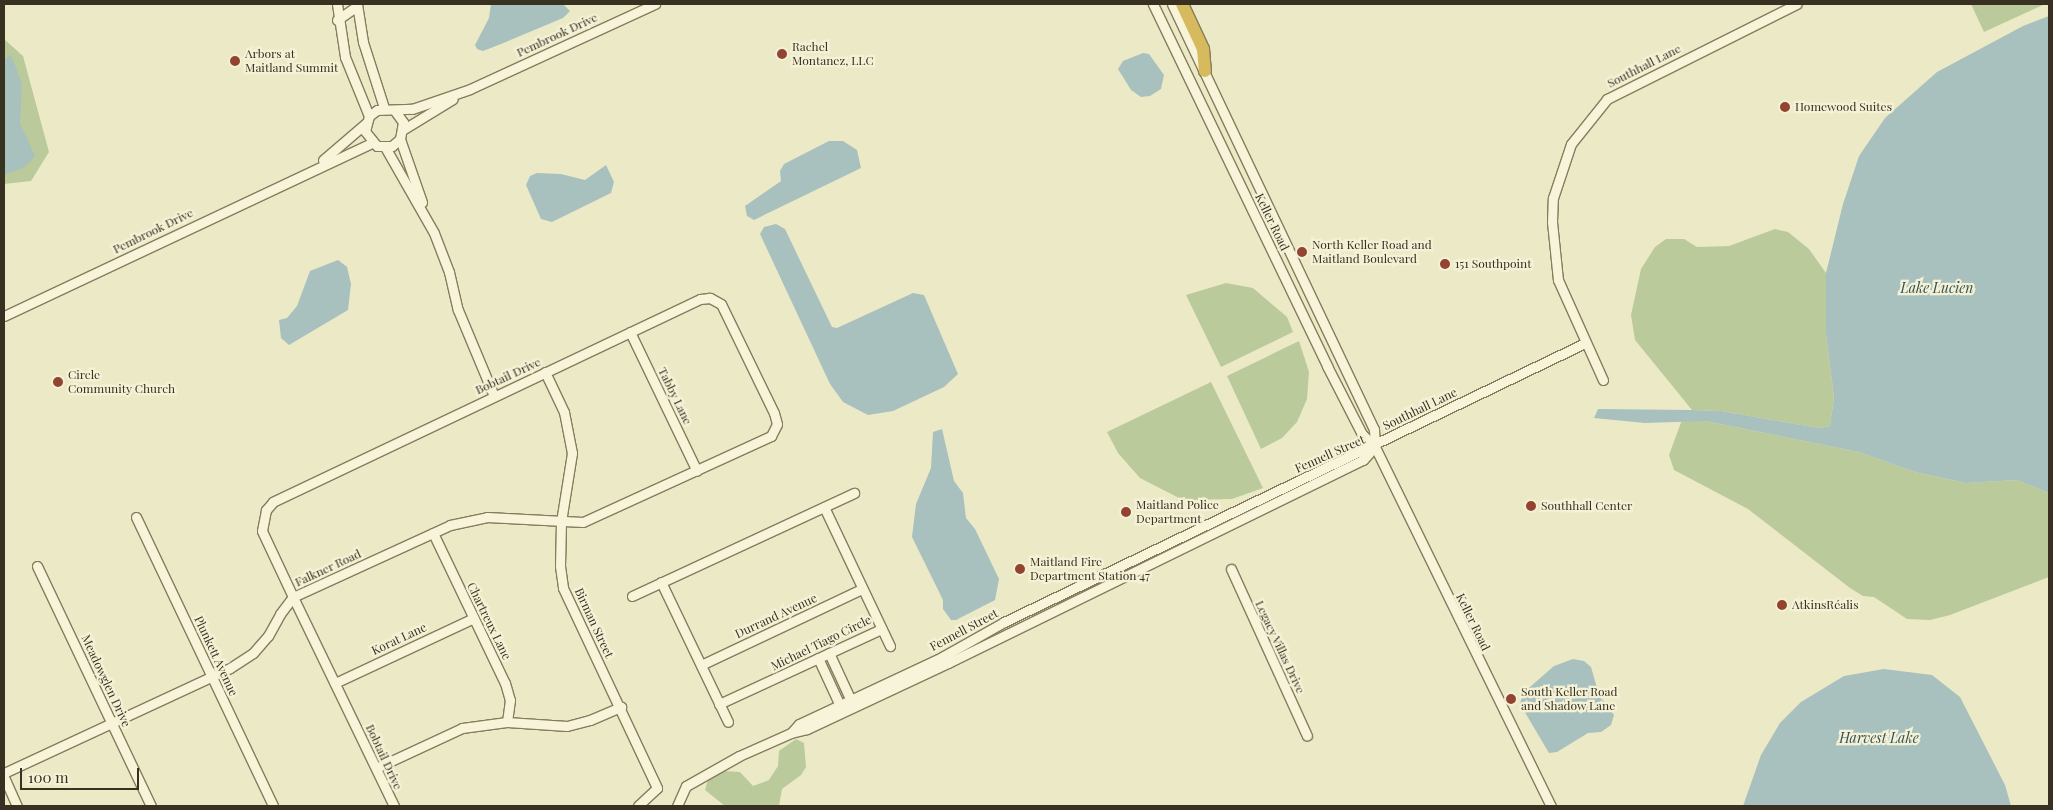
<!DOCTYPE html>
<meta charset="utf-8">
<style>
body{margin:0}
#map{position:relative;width:2053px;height:810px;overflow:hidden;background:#ece9c7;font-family:"Playfair Display",serif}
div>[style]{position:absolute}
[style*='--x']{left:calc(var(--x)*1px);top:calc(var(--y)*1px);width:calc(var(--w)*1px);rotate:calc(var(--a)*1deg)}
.green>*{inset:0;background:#baca9b}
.water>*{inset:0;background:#a8c0be}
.roads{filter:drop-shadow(1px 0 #867c5d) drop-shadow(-1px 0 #867c5d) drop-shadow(0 1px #867c5d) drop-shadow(0 -1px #867c5d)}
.minor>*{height:9px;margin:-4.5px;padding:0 4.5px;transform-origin:4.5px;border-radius:4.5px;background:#f7f4da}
.highway>*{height:12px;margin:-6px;padding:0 6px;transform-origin:6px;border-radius:6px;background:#d6ba5d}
.dots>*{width:14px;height:14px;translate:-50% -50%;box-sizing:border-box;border:2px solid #f4f1d6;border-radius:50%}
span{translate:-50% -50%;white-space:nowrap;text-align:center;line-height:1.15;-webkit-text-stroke:4.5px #f4f1d6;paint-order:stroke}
.street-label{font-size:12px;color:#383020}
.poi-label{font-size:12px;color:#383020}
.left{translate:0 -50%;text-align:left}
.water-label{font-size:14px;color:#305156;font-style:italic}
.frame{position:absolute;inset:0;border:5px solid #383020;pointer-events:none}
.scale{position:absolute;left:20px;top:768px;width:119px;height:22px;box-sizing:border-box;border:2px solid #383020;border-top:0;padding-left:6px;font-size:15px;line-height:18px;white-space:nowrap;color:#383020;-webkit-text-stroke:4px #f4f1d6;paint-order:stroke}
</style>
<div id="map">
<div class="green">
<div style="clip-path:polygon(1971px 4px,2045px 4px,1984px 32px)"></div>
<div style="clip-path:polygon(4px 39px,23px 56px,49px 152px,31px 181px,4px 184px)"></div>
<div style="clip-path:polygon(1775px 229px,1788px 232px,1809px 249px,1826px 273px,1826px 334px,1834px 397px,1830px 426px,1819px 428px,1721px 411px,1692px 410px,1635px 340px,1631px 315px,1641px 269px,1655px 247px,1666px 239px,1684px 239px,1697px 247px,1729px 246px)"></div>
<div style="clip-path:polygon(1226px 283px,1253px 288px,1287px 317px,1293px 332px,1221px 367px,1186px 295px)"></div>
<div style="clip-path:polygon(1299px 341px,1309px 372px,1307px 399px,1297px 422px,1282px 438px,1261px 449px,1227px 376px)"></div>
<div style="clip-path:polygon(1211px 382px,1263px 488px,1232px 499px,1183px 500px,1140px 478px,1118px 453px,1107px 432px)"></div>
<div style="clip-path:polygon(1682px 420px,1705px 421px,1859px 452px,1915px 472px,1966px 483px,2017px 480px,2049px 493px,2049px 577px,1950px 615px,1930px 620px,1907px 619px,1874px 597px,1863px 596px,1850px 588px,1748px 509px,1674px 470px,1669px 455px)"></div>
<div style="clip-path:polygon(796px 739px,804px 743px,806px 767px,801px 775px,782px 789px,779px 806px,725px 806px,705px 790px,708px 780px,724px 771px,740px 772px,753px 786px,769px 780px,778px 766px,779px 751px)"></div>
</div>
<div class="water">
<div style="clip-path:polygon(491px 4px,563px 4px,570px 11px,563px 18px,501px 44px,483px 51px,477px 49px,475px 45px,489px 18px)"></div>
<div style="clip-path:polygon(2049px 16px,2049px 493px,2017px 480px,1966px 483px,1915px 472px,1859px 452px,1705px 421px,1645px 423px,1594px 418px,1598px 409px,1692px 410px,1721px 411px,1819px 428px,1830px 426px,1834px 397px,1826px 334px,1826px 273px,1843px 204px,1859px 156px,1885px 118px,1937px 72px,2023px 26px)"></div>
<div style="clip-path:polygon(1143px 53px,1149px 54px,1164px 75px,1161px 89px,1150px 96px,1141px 97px,1131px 90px,1118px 69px,1123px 61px)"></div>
<div style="clip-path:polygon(11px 55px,22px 84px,20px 123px,35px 156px,25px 167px,4px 175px,4px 60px)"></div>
<div style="clip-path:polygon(829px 141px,843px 141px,857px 150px,861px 168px,754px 220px,747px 216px,745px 206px,781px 181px,780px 171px,784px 164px)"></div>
<div style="clip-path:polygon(606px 165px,614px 182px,611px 193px,552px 222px,541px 219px,526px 185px,530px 176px,537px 173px,561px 174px,585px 180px)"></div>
<div style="clip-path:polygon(776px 224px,785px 229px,832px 327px,837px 328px,913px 293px,924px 295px,958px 374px,944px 387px,893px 411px,868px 415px,843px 402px,830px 384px,760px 234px,764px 227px)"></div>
<div style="clip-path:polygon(338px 260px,347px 267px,351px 284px,348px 310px,289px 345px,281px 338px,279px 320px,287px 318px,297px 306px,310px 271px)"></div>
<div style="clip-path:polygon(942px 429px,954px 481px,963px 493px,966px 518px,975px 529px,999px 579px,995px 600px,956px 620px,951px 620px,943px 609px,943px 600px,912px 537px,916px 504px,931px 468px,933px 432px)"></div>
<div style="clip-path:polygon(1573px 659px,1584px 661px,1591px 667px,1599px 695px,1614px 715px,1611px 725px,1601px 732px,1588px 733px,1557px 752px,1549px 753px,1520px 704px,1523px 693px,1554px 666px)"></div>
<div style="clip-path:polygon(1884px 669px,1932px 675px,1960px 697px,2005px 785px,2011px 806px,1743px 806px,1761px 755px,1780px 723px,1801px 702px,1844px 676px)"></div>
</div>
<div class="roads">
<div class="minor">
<div style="--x:337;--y:4;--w:54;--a:81.4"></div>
<div style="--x:345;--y:57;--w:64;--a:67.9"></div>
<div style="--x:357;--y:4;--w:38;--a:81"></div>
<div style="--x:363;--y:42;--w:69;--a:72.3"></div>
<div style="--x:1153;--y:4;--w:402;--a:64.3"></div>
<div style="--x:1327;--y:366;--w:76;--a:62.8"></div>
<div style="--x:1362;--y:434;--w:18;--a:45"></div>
<div style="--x:1375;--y:447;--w:400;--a:63.9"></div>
<div style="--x:1172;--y:4;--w:471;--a:64.6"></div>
<div style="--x:1374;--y:429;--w:18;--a:87"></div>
<div style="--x:337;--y:20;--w:24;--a:-35"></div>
<div style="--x:395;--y:111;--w:14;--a:54"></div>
<div style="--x:403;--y:122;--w:17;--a:100"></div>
<div style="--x:400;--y:139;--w:11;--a:139"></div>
<div style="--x:392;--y:146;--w:15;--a:180"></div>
<div style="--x:377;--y:146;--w:19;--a:-129"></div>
<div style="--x:365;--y:131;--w:16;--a:-75"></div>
<div style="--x:369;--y:116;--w:10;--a:-37"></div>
<div style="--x:377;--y:110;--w:35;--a:-2"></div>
<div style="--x:412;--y:109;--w:61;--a:-19"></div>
<div style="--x:470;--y:89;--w:204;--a:-24.7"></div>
<div style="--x:404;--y:129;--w:57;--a:-31.5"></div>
<div style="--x:400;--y:139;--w:67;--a:70.8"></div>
<div style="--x:385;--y:147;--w:99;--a:60.3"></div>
<div style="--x:434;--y:233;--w:42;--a:69"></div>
<div style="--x:449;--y:272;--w:39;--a:77"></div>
<div style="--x:458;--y:310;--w:93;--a:67.3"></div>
<div style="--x:323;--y:160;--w:57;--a:-40.7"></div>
<div style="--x:4;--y:316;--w:406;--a:-25.2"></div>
<div style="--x:630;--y:332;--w:154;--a:64.3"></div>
<div style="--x:545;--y:372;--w:44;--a:64.6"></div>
<div style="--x:564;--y:412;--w:42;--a:79"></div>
<div style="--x:572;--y:453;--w:70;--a:99.1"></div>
<div style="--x:561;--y:522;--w:44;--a:91.3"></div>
<div style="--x:560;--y:566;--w:22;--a:82"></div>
<div style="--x:563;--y:588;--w:221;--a:64.8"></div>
<div style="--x:657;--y:788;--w:26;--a:137"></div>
<div style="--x:1603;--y:380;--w:110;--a:-114.2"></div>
<div style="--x:1558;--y:280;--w:58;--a:-95.9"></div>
<div style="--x:1552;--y:222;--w:24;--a:-88"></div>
<div style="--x:1553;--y:198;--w:57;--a:-71.6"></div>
<div style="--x:1571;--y:144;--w:58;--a:-51.3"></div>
<div style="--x:1607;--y:99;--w:212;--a:-26.6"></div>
<div style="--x:824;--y:507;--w:154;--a:64.6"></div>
<div style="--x:136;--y:517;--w:320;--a:64.6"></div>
<div style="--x:433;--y:533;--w:166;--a:64.4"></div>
<div style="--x:505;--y:683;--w:18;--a:74"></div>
<div style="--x:510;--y:700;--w:22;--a:98"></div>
<div style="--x:37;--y:566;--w:266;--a:64.6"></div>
<div style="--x:1231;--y:569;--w:183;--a:65.5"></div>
<div style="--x:661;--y:582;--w:155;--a:64.4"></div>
<div style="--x:632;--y:596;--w:245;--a:-24.9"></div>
<div style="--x:829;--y:653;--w:57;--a:65.2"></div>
<div style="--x:818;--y:658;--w:57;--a:65.2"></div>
<div style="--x:701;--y:665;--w:178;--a:-25.3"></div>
<div style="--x:335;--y:683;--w:153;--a:-25.1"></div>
<div style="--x:719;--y:704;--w:179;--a:-24.8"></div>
<div style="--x:791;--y:733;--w:12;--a:-48"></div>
<div style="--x:799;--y:724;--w:158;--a:-25.1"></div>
<div style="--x:942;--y:657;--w:71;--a:-29.4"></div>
<div style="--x:1004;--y:622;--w:645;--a:-25.65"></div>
<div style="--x:376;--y:768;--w:95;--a:-24.9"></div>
<div style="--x:462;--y:728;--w:45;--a:-7.6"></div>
<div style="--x:507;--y:722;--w:60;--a:3.8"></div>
<div style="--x:567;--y:726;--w:24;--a:-15"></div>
<div style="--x:590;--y:720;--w:34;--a:-23"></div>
<div style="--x:4;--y:773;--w:249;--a:-24.9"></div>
<div style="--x:230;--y:668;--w:27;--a:-33"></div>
<div style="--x:253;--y:653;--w:23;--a:-49"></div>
<div style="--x:268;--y:636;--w:25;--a:-61"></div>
<div style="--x:280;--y:614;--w:21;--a:-53"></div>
<div style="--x:293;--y:597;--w:173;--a:-24.6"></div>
<div style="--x:450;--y:525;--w:38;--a:-12"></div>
<div style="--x:487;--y:517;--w:96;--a:3"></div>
<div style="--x:583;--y:522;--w:207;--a:-24.6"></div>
<div style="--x:771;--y:436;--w:13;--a:-63"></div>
<div style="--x:777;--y:424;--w:11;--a:-105"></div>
<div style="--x:774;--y:413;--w:121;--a:-115.9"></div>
<div style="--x:721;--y:304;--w:13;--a:-151"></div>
<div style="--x:710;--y:298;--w:10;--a:174"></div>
<div style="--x:700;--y:299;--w:473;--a:154.6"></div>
<div style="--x:273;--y:502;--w:11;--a:131"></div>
<div style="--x:266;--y:510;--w:21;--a:101"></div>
<div style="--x:262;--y:531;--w:73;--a:64.8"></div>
<div style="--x:293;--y:597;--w:232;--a:64.2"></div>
<div style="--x:4;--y:777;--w:32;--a:66"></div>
<div style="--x:677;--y:806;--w:22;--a:-66"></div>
<div style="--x:686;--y:786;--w:61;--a:-29.5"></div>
<div style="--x:739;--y:756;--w:57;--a:-23.9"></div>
<div style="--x:791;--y:733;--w:16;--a:-14"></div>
<div style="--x:807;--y:729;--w:156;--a:-25.1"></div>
<div style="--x:948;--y:663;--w:462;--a:-26.1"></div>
<div style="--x:1363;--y:460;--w:15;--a:-48"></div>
</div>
<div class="highway">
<div style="--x:1182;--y:4;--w:50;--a:65"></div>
<div style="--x:1203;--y:49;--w:22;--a:85"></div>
</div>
</div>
<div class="dots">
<div style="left:782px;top:54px;background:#924431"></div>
<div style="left:235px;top:61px;background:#924431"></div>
<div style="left:1785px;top:107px;background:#924431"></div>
<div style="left:1302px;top:252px;background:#924431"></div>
<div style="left:1445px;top:264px;background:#924431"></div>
<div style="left:58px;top:382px;background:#924431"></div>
<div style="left:1531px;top:506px;background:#924431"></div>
<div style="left:1126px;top:512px;background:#924431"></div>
<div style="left:1020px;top:569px;background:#924431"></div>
<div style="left:1782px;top:605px;background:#924431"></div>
<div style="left:1511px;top:699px;background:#924431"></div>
</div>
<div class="street-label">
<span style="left:557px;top:35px;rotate:-25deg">Pembrook Drive</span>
<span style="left:1644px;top:66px;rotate:-27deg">Southhall Lane</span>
<span style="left:1272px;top:222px;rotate:64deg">Keller Road</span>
<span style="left:153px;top:231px;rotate:-26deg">Pembrook Drive</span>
<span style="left:508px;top:376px;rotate:-25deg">Bobtail Drive</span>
<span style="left:675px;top:396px;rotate:64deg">Tabby Lane</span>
<span style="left:1420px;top:409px;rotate:-26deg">Southhall Lane</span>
<span style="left:1330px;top:454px;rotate:-24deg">Fennell Street</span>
<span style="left:328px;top:568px;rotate:-25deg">Falkner Road</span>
<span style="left:776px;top:616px;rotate:-25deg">Durrand Avenue</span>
<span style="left:489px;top:621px;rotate:64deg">Chartreux Lane</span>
<span style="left:1473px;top:622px;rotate:64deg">Keller Road</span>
<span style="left:594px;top:623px;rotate:65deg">Birman Street</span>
<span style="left:964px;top:630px;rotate:-28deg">Fennell Street</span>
<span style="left:399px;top:639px;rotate:-25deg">Korat Lane</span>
<span style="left:821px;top:643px;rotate:-26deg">Michael Tiago Circle</span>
<span style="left:1280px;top:647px;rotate:65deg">Legacy Villas Drive</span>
<span style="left:216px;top:656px;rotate:65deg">Plunkett Avenue</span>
<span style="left:106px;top:681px;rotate:65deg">Meadowglen Drive</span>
<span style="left:384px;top:757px;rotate:65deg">Bobtail Drive</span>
</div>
<div class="poi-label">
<span class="left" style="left:792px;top:54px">Rachel<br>Montanez, LLC</span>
<span class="left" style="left:245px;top:61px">Arbors at<br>Maitland Summit</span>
<span class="left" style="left:1795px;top:107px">Homewood Suites</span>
<span class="left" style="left:1312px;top:252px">North Keller Road and<br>Maitland Boulevard</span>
<span class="left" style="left:1455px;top:264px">151 Southpoint</span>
<span class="left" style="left:68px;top:382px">Circle<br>Community Church</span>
<span class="left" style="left:1136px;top:512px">Maitland Police<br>Department</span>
<span class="left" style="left:1541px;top:506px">Southhall Center</span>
<span class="left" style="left:1030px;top:569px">Maitland Fire<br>Department Station 47</span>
<span class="left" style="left:1792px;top:605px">AtkinsRéalis</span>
<span class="left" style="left:1521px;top:699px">South Keller Road<br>and Shadow Lane</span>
</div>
<div class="water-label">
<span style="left:1937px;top:288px">Lake Lucien</span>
<span style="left:1879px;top:738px">Harvest Lake</span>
</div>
<div class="frame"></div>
<div class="scale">100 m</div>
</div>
